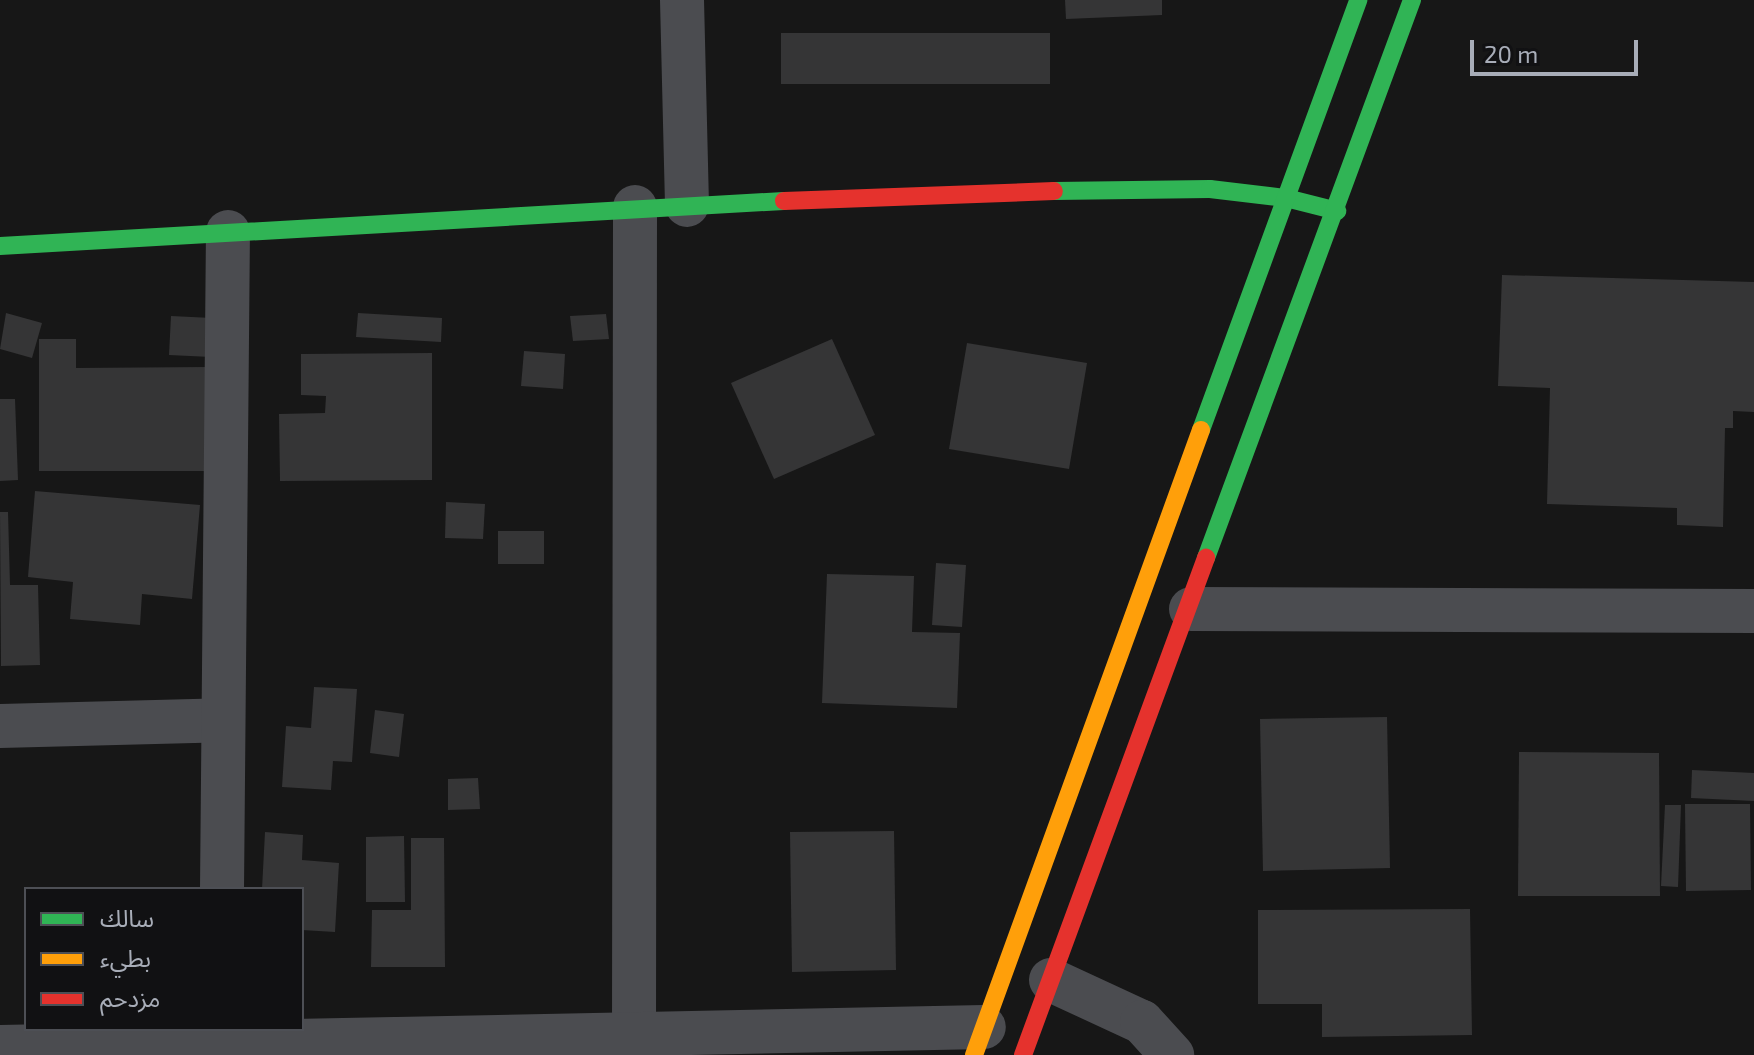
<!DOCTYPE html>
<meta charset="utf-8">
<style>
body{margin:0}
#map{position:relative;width:1754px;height:1055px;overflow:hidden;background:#171717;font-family:"Exo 2","Noto Sans Arabic",sans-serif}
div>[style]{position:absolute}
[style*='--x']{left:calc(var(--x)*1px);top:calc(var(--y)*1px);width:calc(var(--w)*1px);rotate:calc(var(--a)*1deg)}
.building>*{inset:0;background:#353536}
.street>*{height:44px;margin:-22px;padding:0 22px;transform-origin:22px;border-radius:22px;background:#4b4c50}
.fast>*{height:18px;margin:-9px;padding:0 9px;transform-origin:9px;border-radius:9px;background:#30b455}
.slow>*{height:18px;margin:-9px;padding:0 9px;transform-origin:9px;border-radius:9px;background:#ff9f0a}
.jam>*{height:18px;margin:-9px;padding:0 9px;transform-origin:9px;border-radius:9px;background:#e5322d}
span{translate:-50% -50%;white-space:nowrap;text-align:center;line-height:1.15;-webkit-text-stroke:6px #111113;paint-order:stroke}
.legend{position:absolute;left:24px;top:887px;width:280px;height:144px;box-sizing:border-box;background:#111113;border:2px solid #4d4f55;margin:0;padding:10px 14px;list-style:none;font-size:24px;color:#a8adb8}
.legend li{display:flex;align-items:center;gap:16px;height:40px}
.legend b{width:40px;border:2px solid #4d4f55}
.scale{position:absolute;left:1470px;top:40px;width:168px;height:36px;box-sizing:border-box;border:4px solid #a8adb8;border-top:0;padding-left:10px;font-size:24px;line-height:28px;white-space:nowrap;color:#a8adb8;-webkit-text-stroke:6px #111113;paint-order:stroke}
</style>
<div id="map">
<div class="building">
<div style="clip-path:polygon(1065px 0,1162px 0,1162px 15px,1066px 19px)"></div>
<div style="clip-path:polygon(781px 33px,1050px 33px,1050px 84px,781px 84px)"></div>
<div style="clip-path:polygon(1502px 275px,1754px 282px,1754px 412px,1733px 411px,1733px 428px,1725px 428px,1723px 527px,1677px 525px,1677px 508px,1547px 504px,1550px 388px,1498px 386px)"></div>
<div style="clip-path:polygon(6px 313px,42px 323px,32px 358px,0 349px)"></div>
<div style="clip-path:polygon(358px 313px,442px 318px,441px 342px,356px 337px)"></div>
<div style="clip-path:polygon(606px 314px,609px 339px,573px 341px,570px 316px)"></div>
<div style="clip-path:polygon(171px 316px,212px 318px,211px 357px,169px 355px)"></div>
<div style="clip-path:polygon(39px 339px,76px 339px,76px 368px,208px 367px,209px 471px,39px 471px)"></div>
<div style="clip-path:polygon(832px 339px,875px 435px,774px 479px,731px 383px)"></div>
<div style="clip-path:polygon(967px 343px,1087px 363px,1069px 469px,949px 449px)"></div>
<div style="clip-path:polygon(524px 351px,565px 354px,563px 389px,521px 386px)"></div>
<div style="clip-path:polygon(432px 353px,432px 480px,280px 481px,279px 414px,325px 413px,326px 396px,301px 395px,301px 354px)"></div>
<div style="clip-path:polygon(0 399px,15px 399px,18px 480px,0 481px)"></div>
<div style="clip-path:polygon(35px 491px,200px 505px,192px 599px,142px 594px,140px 625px,70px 619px,73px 582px,28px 577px)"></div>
<div style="clip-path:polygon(446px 502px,485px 504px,483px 539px,445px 538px)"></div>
<div style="clip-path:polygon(0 512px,8px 512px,10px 585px,38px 585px,40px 665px,1px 666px)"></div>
<div style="clip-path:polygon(498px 531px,544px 531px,544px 564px,498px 564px)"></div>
<div style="clip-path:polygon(936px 563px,966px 565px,962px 627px,932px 625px)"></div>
<div style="clip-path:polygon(827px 574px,914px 576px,912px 632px,960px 633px,957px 708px,822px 703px)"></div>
<div style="clip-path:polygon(314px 687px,357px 689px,352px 762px,333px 761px,331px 790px,282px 787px,286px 726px,311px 728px)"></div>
<div style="clip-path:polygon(375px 710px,404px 714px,399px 757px,370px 753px)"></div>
<div style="clip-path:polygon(1387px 717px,1390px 868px,1263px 871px,1260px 719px)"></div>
<div style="clip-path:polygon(1519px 752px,1659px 753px,1660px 896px,1518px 896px)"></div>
<div style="clip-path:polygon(1692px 770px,1754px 773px,1754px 801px,1691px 798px)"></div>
<div style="clip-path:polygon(478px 778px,480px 809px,448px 810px,448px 779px)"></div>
<div style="clip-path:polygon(1685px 804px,1750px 804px,1751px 890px,1686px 891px)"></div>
<div style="clip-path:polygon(1665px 805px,1681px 805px,1678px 887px,1661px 886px)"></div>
<div style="clip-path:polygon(894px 831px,896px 970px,792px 972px,790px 832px)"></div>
<div style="clip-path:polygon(265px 832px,303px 835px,302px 860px,339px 863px,335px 932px,302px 930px,302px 889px,262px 889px)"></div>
<div style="clip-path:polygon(404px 836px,405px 902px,366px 902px,366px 837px)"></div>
<div style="clip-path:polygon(411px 838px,444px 838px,445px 967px,371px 967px,372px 910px,411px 910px)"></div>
<div style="clip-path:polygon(1470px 909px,1472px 1035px,1322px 1037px,1322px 1004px,1258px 1004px,1258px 910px)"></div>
</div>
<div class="street">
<div style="--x:682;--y:0;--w:205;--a:88.6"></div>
<div style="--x:1191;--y:609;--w:563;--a:0.2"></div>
<div style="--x:0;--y:726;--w:223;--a:-1.5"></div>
<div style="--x:222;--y:889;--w:657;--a:-89.48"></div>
<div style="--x:1051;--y:980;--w:100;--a:24.8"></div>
<div style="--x:1142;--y:1022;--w:45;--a:47.7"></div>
<div style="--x:634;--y:1032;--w:825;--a:-89.93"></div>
<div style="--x:0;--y:1047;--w:984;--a:-1.16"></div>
</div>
<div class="fast">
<div style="--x:1054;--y:191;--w:156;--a:-0.7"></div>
<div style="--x:1210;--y:189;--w:77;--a:6.8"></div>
<div style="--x:1286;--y:198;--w:53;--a:14.3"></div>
<div style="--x:0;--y:246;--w:785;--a:-3.29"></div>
<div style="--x:1201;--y:430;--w:458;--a:-69.9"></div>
<div style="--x:1206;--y:558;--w:595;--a:-69.74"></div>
</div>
<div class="slow">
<div style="--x:974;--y:1055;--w:665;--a:-70.04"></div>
</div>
<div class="jam">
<div style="--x:784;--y:201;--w:270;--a:-2.1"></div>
<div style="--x:1023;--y:1055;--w:530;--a:-69.79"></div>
</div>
<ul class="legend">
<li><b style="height:10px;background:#30b455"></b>سالك</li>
<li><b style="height:10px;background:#ff9f0a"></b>بطيء</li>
<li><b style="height:10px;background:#e5322d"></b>مزدحم</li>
</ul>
<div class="scale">20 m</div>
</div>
